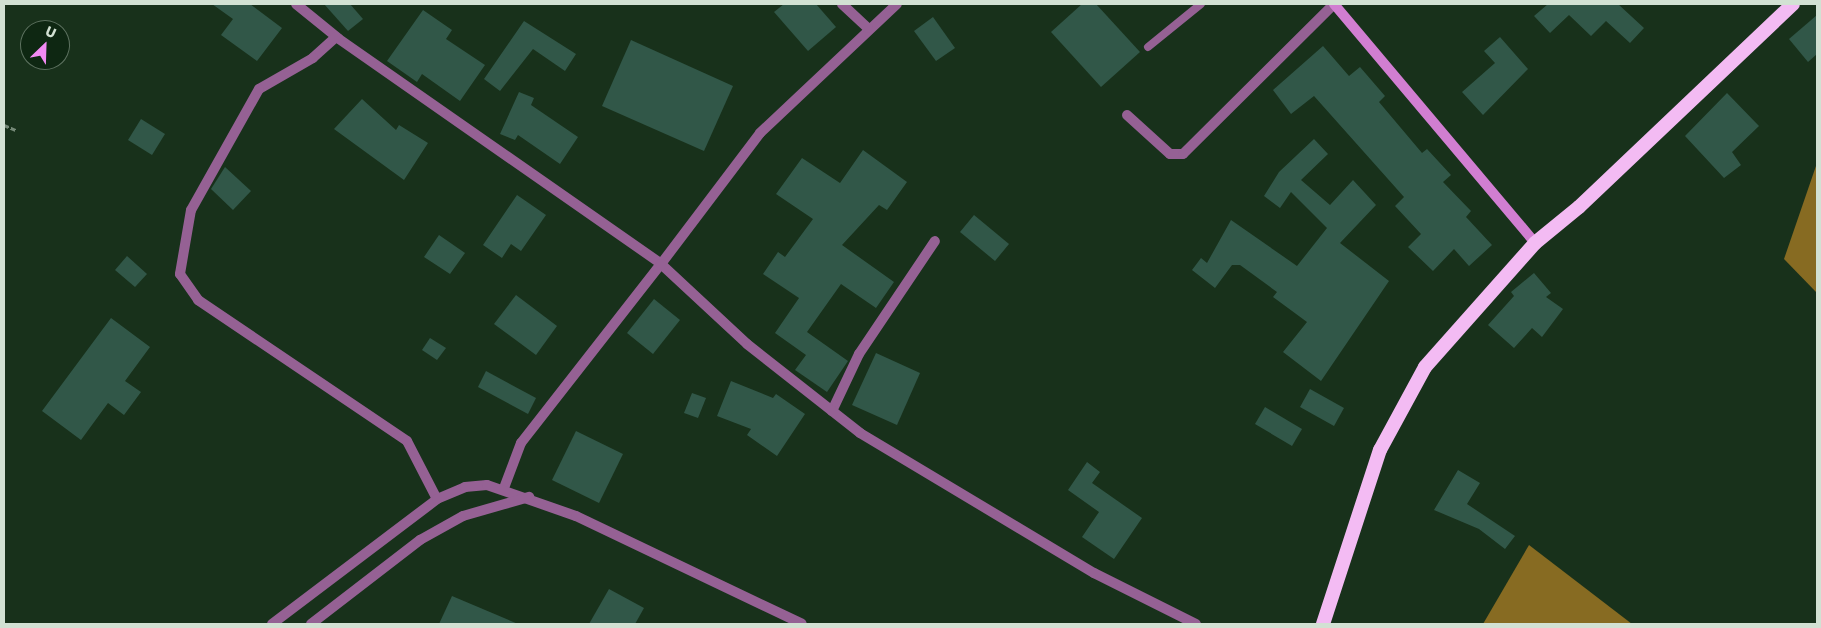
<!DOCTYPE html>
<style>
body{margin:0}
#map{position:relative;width:1821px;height:628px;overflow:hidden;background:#18311b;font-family:Poppins,sans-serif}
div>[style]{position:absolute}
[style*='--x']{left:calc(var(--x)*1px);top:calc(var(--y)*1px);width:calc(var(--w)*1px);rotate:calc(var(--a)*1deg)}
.water>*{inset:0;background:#876b22}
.building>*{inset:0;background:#315748}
.path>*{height:3px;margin-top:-1.5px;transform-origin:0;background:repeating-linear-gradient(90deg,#758977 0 5px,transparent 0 7.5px)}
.service>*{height:8px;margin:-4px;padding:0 4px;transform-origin:4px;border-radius:4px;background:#956194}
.minor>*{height:10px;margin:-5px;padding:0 5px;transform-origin:5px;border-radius:5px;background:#956194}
.secondary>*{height:10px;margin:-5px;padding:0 5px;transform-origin:5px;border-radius:5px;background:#d17ed1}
.trunk>*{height:14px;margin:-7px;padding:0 7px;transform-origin:7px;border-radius:7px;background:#f3bbf3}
span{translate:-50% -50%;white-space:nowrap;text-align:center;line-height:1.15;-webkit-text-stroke:4px #0e2712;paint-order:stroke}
.frame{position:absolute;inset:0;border:5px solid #d2e1d3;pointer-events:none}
.north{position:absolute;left:20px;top:20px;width:50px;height:50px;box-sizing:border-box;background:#0e2712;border:1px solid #5c715f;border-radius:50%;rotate:24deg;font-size:14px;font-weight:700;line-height:20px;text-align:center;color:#d2e1d3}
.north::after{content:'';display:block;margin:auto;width:18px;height:22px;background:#f28af3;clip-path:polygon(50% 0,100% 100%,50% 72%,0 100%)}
</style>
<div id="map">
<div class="water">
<div style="clip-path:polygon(1817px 163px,1817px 293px,1784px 259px)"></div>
<div style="clip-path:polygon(1529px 545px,1632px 624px,1483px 624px)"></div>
</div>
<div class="building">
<div style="clip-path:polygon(212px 4px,250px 4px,282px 28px,257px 61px,221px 35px,233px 19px)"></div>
<div style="clip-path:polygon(324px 4px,350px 4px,363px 19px,348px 31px)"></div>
<div style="clip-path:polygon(784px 4px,816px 4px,836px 27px,808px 51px,774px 12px)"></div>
<div style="clip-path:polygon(1082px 4px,1096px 4px,1140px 52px,1101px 87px,1051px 32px)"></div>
<div style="clip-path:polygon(1548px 4px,1618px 4px,1644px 28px,1630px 43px,1606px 21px,1591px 36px,1569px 15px,1550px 33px,1534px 16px)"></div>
<div style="clip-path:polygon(423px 10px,452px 30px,446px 39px,485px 65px,460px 101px,422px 74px,417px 82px,387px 61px)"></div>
<div style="clip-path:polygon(1817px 15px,1817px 54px,1808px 62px,1789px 39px)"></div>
<div style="clip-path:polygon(933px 17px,955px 48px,936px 61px,914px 31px)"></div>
<div style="clip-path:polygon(524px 21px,576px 54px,565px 71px,533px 49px,500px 91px,484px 79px)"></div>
<div style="clip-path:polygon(1500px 37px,1528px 69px,1483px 115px,1462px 92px,1495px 63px,1484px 51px)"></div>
<div style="clip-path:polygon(631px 40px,733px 86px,704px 151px,602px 106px)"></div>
<div style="clip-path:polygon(1323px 46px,1349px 76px,1360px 67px,1385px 96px,1379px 102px,1422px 153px,1427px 149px,1451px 175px,1443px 182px,1471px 211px,1466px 217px,1492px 245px,1469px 266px,1454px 249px,1433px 271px,1408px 247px,1421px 234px,1395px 206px,1404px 197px,1314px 96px,1291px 114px,1273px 90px)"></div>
<div style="clip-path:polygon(519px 92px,534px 98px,531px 105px,578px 137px,560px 164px,518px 135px,515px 140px,500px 134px)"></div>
<div style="clip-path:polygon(1727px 93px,1759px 126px,1732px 152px,1741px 165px,1724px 178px,1685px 136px)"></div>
<div style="clip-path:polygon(362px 99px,396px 130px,399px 125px,428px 143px,404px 180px,334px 129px)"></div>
<div style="clip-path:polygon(141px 119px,165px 134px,152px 155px,128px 140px)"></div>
<div style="clip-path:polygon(1314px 139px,1328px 154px,1301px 180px,1330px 205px,1353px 180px,1376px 205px,1340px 243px,1389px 281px,1321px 381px,1283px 352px,1307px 322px,1273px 297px,1277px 292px,1240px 265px,1232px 265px,1215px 288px,1192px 270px,1201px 258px,1207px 263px,1231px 220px,1297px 266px,1327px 228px,1291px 192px,1280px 208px,1264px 196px,1279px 172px)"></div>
<div style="clip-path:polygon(863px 150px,907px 182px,887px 210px,879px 205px,842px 245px,894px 282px,876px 308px,841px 284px,807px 332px,848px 361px,827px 392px,795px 370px,806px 355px,775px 333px,799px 298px,763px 274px,778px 252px,785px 257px,813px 219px,776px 194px,802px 158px,840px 183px)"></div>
<div style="clip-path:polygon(225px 167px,251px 191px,233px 210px,211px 189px)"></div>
<div style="clip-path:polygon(517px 195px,546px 215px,521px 251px,511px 244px,502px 258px,483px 245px)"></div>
<div style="clip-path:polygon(974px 215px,1009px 244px,995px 261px,960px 232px)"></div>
<div style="clip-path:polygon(439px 235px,465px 253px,450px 274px,424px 257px)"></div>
<div style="clip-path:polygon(127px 256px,147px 274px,135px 287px,115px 270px)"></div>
<div style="clip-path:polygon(1534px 273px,1551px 293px,1546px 297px,1563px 309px,1542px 337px,1532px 328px,1514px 348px,1488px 325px,1514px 296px,1511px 292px)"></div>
<div style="clip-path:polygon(516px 295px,557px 326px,536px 355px,494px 324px)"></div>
<div style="clip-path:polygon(654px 299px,680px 320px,653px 354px,627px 333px)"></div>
<div style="clip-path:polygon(111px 318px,150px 347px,125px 381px,141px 392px,124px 415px,108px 403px,81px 440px,42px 411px)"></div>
<div style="clip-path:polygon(430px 338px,446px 348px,437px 360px,422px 350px)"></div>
<div style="clip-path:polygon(876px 353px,920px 373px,897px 425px,852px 405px)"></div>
<div style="clip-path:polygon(486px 371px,536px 398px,528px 414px,478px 387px)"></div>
<div style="clip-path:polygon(731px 381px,773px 398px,776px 394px,805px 414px,777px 456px,747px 435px,751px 429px,717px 416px)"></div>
<div style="clip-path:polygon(1310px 389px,1344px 408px,1334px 426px,1300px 407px)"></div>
<div style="clip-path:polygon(692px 393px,706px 398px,698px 418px,684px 413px)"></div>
<div style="clip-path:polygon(1265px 407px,1302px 429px,1292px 446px,1255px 424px)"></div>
<div style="clip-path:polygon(576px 431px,623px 454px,599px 503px,552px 480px)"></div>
<div style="clip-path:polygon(1087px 462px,1100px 472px,1092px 483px,1142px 518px,1114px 559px,1082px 537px,1099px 512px,1068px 490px)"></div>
<div style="clip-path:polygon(1458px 470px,1480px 483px,1467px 504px,1515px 536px,1505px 549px,1479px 529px,1434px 510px)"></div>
<div style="clip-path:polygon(609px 589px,644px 608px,635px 624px,589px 624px)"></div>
<div style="clip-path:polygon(452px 596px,518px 624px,439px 624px)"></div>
</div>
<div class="path">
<div style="--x:4;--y:125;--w:13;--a:23"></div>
</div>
<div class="service">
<div style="--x:1148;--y:47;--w:68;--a:-39.1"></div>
</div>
<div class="minor">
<div style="--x:296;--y:4;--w:55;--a:39.1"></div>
<div style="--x:339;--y:39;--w:393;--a:34.9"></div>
<div style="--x:661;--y:264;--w:164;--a:-52.9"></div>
<div style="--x:760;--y:133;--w:188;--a:-43.3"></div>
<div style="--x:842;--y:4;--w:35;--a:43"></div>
<div style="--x:336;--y:37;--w:31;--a:138"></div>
<div style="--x:313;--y:58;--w:62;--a:150.1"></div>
<div style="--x:259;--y:89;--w:139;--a:119.3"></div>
<div style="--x:191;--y:210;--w:65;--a:99.8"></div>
<div style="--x:180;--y:274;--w:32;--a:55"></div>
<div style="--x:198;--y:300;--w:252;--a:34"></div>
<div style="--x:407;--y:441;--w:65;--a:62.7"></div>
<div style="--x:1127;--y:115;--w:58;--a:42.2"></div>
<div style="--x:1170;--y:154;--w:13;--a:0"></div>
<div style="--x:1183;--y:154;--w:213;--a:-44.8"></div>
<div style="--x:832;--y:411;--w:63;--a:-64.7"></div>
<div style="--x:859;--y:354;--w:136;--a:-56.1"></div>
<div style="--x:504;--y:488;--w:48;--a:-69.3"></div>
<div style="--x:521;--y:443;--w:227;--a:-52"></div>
<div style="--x:661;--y:264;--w:117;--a:42.9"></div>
<div style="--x:747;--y:344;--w:144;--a:38.2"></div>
<div style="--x:860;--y:433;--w:273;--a:30.9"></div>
<div style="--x:1094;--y:573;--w:114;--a:26.6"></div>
<div style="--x:272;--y:624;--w:207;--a:-37.1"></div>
<div style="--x:437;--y:499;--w:30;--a:-23"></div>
<div style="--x:465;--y:487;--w:22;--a:-5"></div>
<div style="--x:487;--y:485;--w:94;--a:19.2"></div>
<div style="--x:576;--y:516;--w:250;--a:25.5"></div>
<div style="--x:311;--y:624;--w:138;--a:-37.6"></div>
<div style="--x:420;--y:540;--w:49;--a:-29.2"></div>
<div style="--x:463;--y:516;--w:69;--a:-16.1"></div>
</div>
<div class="secondary">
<div style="--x:1334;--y:4;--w:312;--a:49.9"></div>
</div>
<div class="trunk">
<div style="--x:1323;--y:624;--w:183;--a:-71.9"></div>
<div style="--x:1380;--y:450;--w:94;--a:-61.5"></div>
<div style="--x:1425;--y:367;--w:166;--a:-48.4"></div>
<div style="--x:1535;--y:243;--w:57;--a:-39.3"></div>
<div style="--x:1579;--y:207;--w:295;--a:-43.5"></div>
</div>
<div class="frame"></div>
<div class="north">U</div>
</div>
